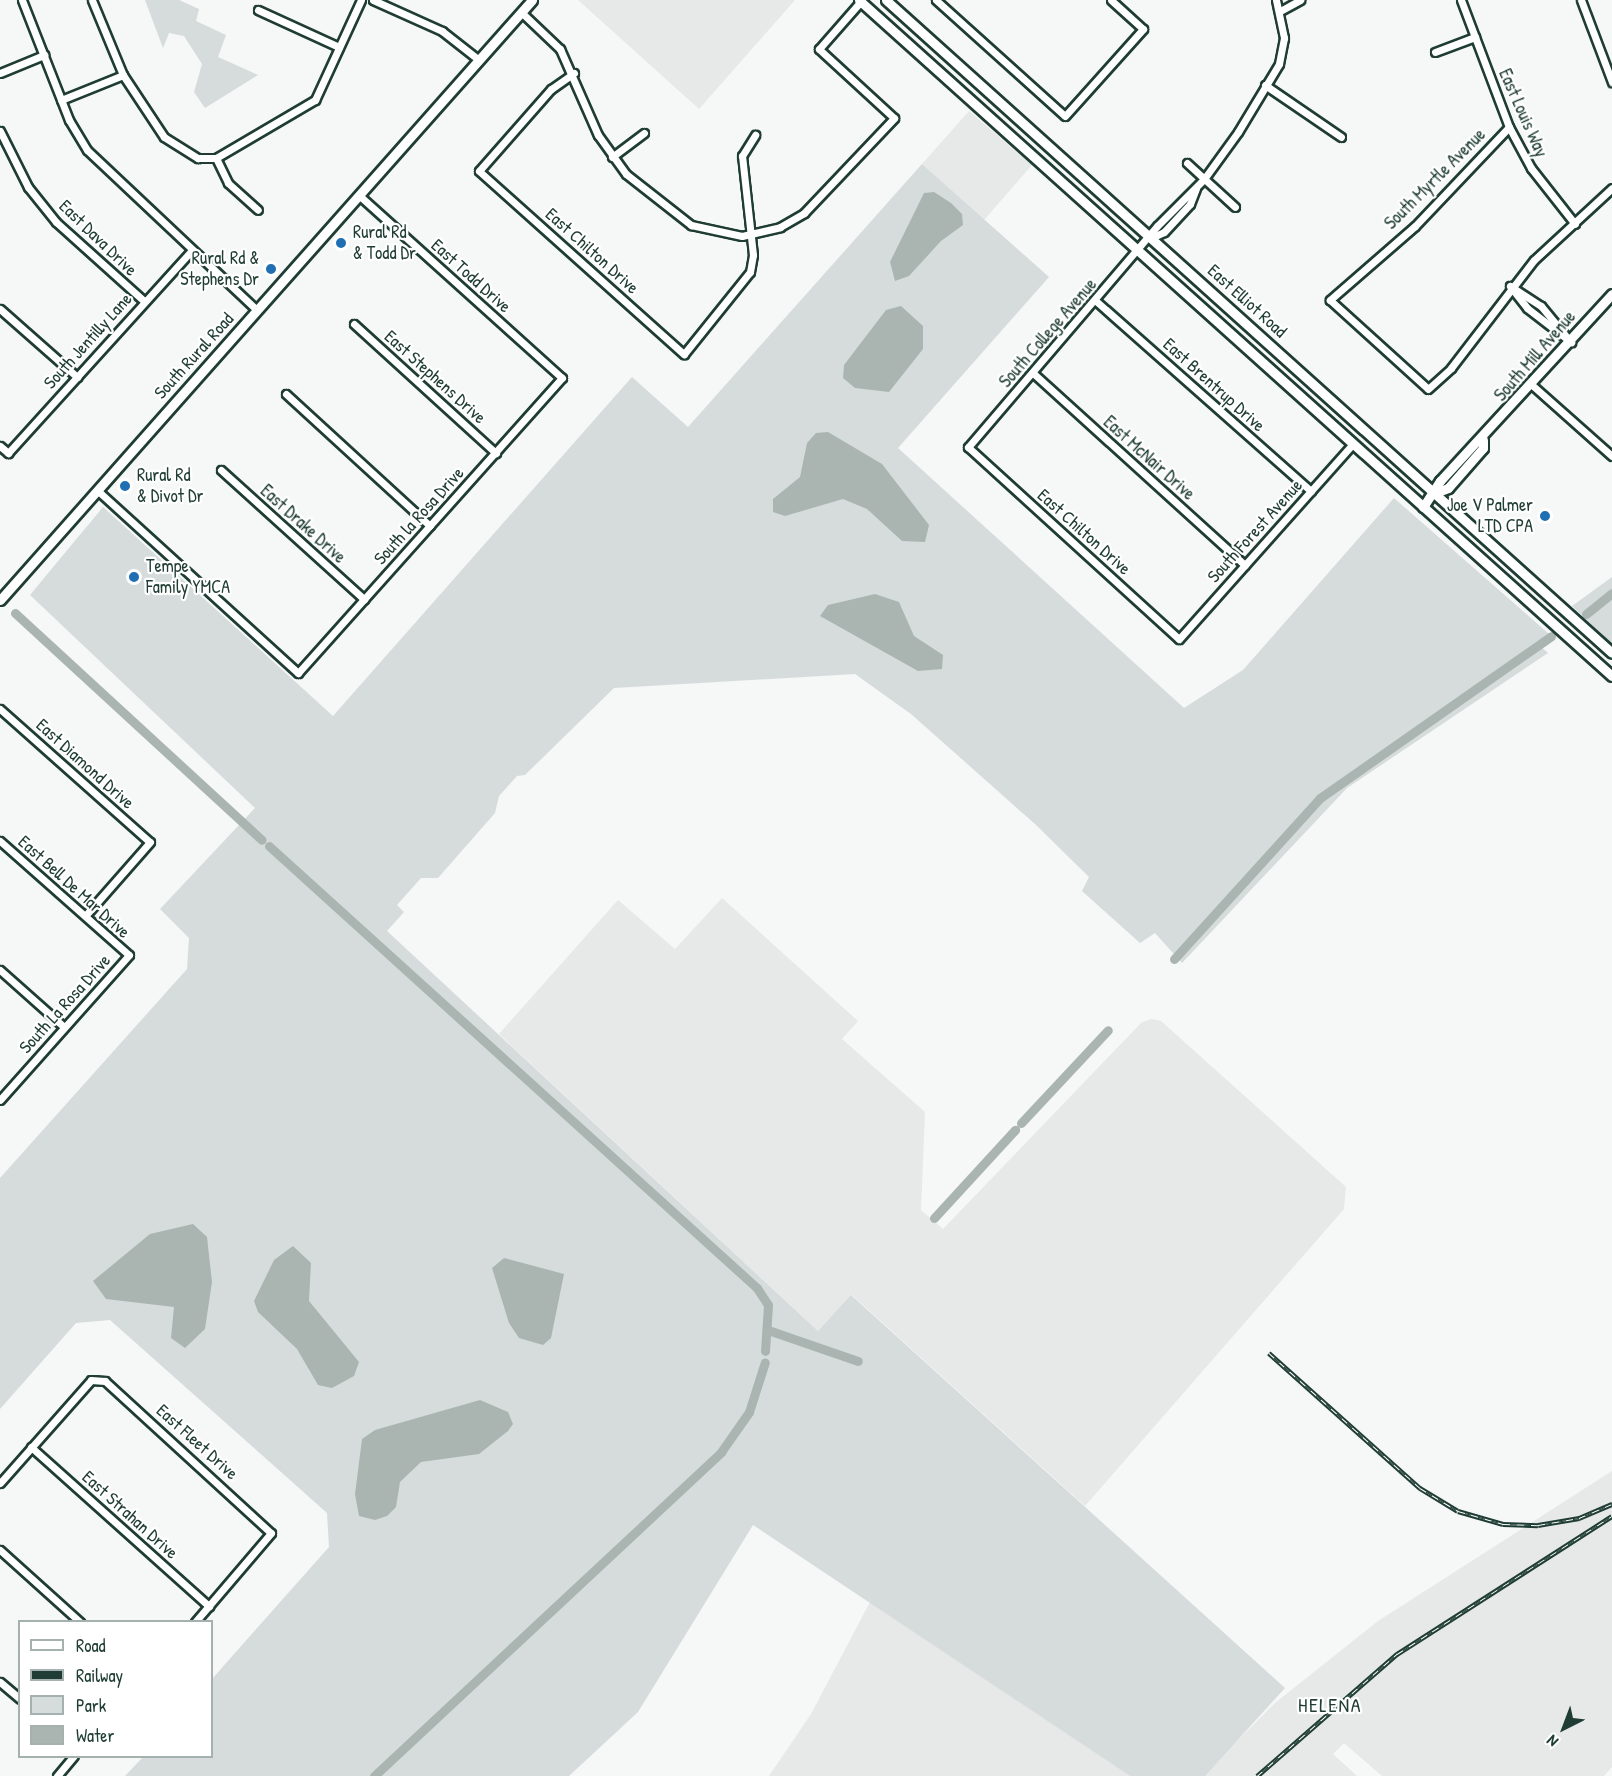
<!DOCTYPE html>
<style>
body{margin:0}
#map{position:relative;width:1612px;height:1776px;overflow:hidden;background:#f6f7f7;font-family:"Patrick Hand",sans-serif}
div>[style]{position:absolute}
[style*='--x']{left:calc(var(--x)*1px);top:calc(var(--y)*1px);width:calc(var(--w)*1px);rotate:calc(var(--a)*1deg)}
.built>*{inset:0;background:#e6e9e8}
.green>*{inset:0;background:#d6dcdb}
.water>*{inset:0;background:#aab5b1}
.canal>*{height:9px;margin:-4.5px;padding:0 4.5px;transform-origin:4.5px;border-radius:4.5px;background:#aab5b1}
.roads{filter:drop-shadow(2px 0 #1f3d34) drop-shadow(-2px 0 #1f3d34) drop-shadow(0 2px #1f3d34) drop-shadow(0 -2px #1f3d34)}
.street>*{height:7px;margin:-3.5px;padding:0 3.5px;transform-origin:3.5px;border-radius:3.5px;background:#fff}
.secondary>*{height:9px;margin:-4.5px;padding:0 4.5px;transform-origin:4.5px;border-radius:4.5px;background:#fff}
.rail>*{height:4.5px;margin-top:-2.25px;transform-origin:0;background:repeating-linear-gradient(90deg,#fff 0 7px,#1f3d34 0 14px);box-sizing:border-box;border-block:2px solid #1f3d34}
.dots>*{width:16px;height:16px;translate:-50% -50%;box-sizing:border-box;border:3px solid #fff;border-radius:50%}
span{translate:-50% -50%;white-space:nowrap;text-align:center;line-height:1.15;-webkit-text-stroke:4.5px #fff;paint-order:stroke}
.street-label{font-size:18px;color:#1f3d34}
.poi-label{font-size:18px;color:#1f3d34}
.left{translate:0 -50%;text-align:left}
.right{translate:-100% -50%;text-align:right}
.neighbourhood-label{font-size:20px;color:#1f3d34;letter-spacing:1.5px}
.legend{position:absolute;left:18px;top:1620px;width:195px;height:138px;box-sizing:border-box;background:#fff;border:2px solid #a5b1ae;margin:0;padding:8px 10px;list-style:none;font-size:18px;color:#1f3d34}
.legend li{display:flex;align-items:center;gap:12px;height:30px}
.legend b{width:30px;border:2px solid #a5b1ae}
.north{position:absolute;left:1534px;top:1698px;width:60px;height:60px;-webkit-text-stroke:4px #fff;paint-order:stroke;rotate:222deg;font-size:16px;font-weight:700;line-height:24px;text-align:center;color:#1f3d34}
.north::after{content:'';display:block;margin:auto;width:21px;height:27px;background:#1f3d34;clip-path:polygon(50% 0,100% 100%,50% 72%,0 100%)}
</style>
<div id="map">
<div class="built">
<div style="clip-path:polygon(578px 0,795px 0,699px 109px)"></div>
<div style="clip-path:polygon(969px 111px,1032px 165px,984px 220px,922px 164px)"></div>
<div style="clip-path:polygon(722px 898px,858px 1021px,842px 1039px,925px 1112px,921px 1210px,943px 1229px,1142px 1022px,1152px 1019px,1161px 1021px,1346px 1187px,1344px 1209px,1085px 1506px,852px 1295px,818px 1331px,499px 1034px,618px 900px,675px 949px)"></div>
<div style="clip-path:polygon(1612px 1471px,1612px 1767px,1604px 1776px,1382px 1776px,1344px 1743px,1333px 1754px,1357px 1776px,1202px 1776px,1275px 1703px,1378px 1621px)"></div>
<div style="clip-path:polygon(870px 1602px,1130px 1776px,769px 1776px,811px 1714px)"></div>
</div>
<div class="green">
<div style="clip-path:polygon(145px 0,179px 0,199px 9px,196px 21px,226px 35px,218px 57px,258px 75px,205px 108px,194px 92px,202px 64px,184px 36px,169px 33px,163px 48px)"></div>
<div style="clip-path:polygon(922px 164px,1049px 277px,898px 448px,1184px 708px,1243px 670px,1394px 498px,1549px 634px,1537px 643px,1548px 653px,1347px 788px,1182px 963px,1155px 933px,1140px 943px,1082px 891px,1089px 877px,1035px 824px,911px 714px,855px 674px,614px 688px,525px 775px,517px 776px,499px 796px,495px 813px,438px 878px,421px 878px,397px 905px,404px 912px,387px 931px,818px 1331px,851px 1295px,1285px 1688px,1205px 1776px,1130px 1776px,753px 1525px,638px 1712px,569px 1776px,125px 1776px,143px 1757px,212px 1756px,212px 1679px,329px 1547px,327px 1513px,110px 1320px,76px 1323px,0 1409px,0 1178px,187px 969px,189px 938px,160px 909px,255px 808px,30px 595px,103px 507px,333px 716px,632px 377px,688px 427px)"></div>
<div style="clip-path:polygon(1612px 577px,1612px 642px,1611px 643px,1572px 606px)"></div>
</div>
<div class="water">
<div style="clip-path:polygon(924px 193px,934px 192px,951px 203px,962px 214px,963px 225px,941px 241px,909px 276px,895px 281px,890px 262px)"></div>
<div style="clip-path:polygon(901px 306px,923px 326px,923px 349px,889px 392px,855px 388px,843px 378px,844px 365px,886px 310px)"></div>
<div style="clip-path:polygon(828px 432px,882px 464px,929px 525px,925px 542px,902px 541px,867px 509px,843px 499px,785px 516px,773px 512px,773px 499px,800px 477px,807px 443px,816px 433px)"></div>
<div style="clip-path:polygon(875px 594px,899px 602px,914px 636px,943px 655px,942px 669px,918px 671px,820px 616px,828px 605px)"></div>
<div style="clip-path:polygon(193px 1224px,207px 1237px,212px 1282px,205px 1329px,185px 1348px,171px 1338px,174px 1307px,106px 1299px,93px 1281px,150px 1234px)"></div>
<div style="clip-path:polygon(293px 1246px,311px 1263px,309px 1301px,359px 1362px,354px 1376px,332px 1388px,318px 1385px,297px 1349px,258px 1312px,254px 1301px,274px 1260px)"></div>
<div style="clip-path:polygon(504px 1258px,564px 1274px,551px 1338px,543px 1345px,519px 1338px,509px 1323px,492px 1268px)"></div>
<div style="clip-path:polygon(480px 1400px,508px 1412px,513px 1424px,508px 1431px,479px 1454px,421px 1462px,400px 1482px,396px 1507px,387px 1516px,375px 1520px,359px 1516px,355px 1494px,362px 1439px,375px 1430px)"></div>
</div>
<div class="canal">
<div style="--x:15;--y:613;--w:335;--a:42.6"></div>
<div style="--x:1586;--y:614;--w:33;--a:-39"></div>
<div style="--x:269;--y:846;--w:658;--a:42.17"></div>
<div style="--x:757;--y:1288;--w:20;--a:57"></div>
<div style="--x:768;--y:1305;--w:46;--a:93.7"></div>
<div style="--x:1174;--y:959;--w:217;--a:-47.8"></div>
<div style="--x:1320;--y:798;--w:282;--a:-35"></div>
<div style="--x:1021;--y:1123;--w:127;--a:-46.9"></div>
<div style="--x:934;--y:1218;--w:120;--a:-47.4"></div>
<div style="--x:768;--y:1330;--w:95;--a:19"></div>
<div style="--x:374;--y:1776;--w:475;--a:-43"></div>
<div style="--x:721;--y:1452;--w:49;--a:-55"></div>
<div style="--x:749;--y:1412;--w:52;--a:-72.3"></div>
</div>
<div class="roads">
<div class="street">
<div style="--x:22;--y:0;--w:129;--a:68.6"></div>
<div style="--x:69;--y:120;--w:35;--a:59"></div>
<div style="--x:87;--y:150;--w:233;--a:43.3"></div>
<div style="--x:373;--y:0;--w:76;--a:24.2"></div>
<div style="--x:442;--y:31;--w:47;--a:38.1"></div>
<div style="--x:936;--y:0;--w:173;--a:42"></div>
<div style="--x:1065;--y:116;--w:117;--a:-48.1"></div>
<div style="--x:1143;--y:29;--w:43;--a:-137.8"></div>
<div style="--x:1276;--y:0;--w:39;--a:78"></div>
<div style="--x:1284;--y:38;--w:26;--a:101"></div>
<div style="--x:1279;--y:64;--w:79;--a:121.1"></div>
<div style="--x:1238;--y:132;--w:58;--a:125.9"></div>
<div style="--x:1204;--y:179;--w:66;--a:135"></div>
<div style="--x:1157;--y:226;--w:291;--a:130.5"></div>
<div style="--x:968;--y:447;--w:285;--a:42.3"></div>
<div style="--x:1179;--y:639;--w:261;--a:-48.3"></div>
<div style="--x:1461;--y:0;--w:136;--a:69.3"></div>
<div style="--x:1509;--y:127;--w:47;--a:61.8"></div>
<div style="--x:1531;--y:168;--w:71;--a:51.8"></div>
<div style="--x:1581;--y:0;--w:88;--a:69.3"></div>
<div style="--x:258;--y:10;--w:89;--a:24.6"></div>
<div style="--x:1282;--y:10;--w:21;--a:-29"></div>
<div style="--x:521;--y:12;--w:54;--a:43.5"></div>
<div style="--x:560;--y:49;--w:94;--a:66.2"></div>
<div style="--x:598;--y:135;--w:48;--a:54.3"></div>
<div style="--x:626;--y:174;--w:83;--a:38.1"></div>
<div style="--x:691;--y:225;--w:52;--a:12.2"></div>
<div style="--x:742;--y:236;--w:39;--a:-13"></div>
<div style="--x:780;--y:227;--w:28;--a:-30"></div>
<div style="--x:804;--y:213;--w:131;--a:-46.5"></div>
<div style="--x:894;--y:118;--w:102;--a:-137.4"></div>
<div style="--x:819;--y:49;--w:65;--a:-48.7"></div>
<div style="--x:1435;--y:52;--w:43;--a:-20.6"></div>
<div style="--x:0;--y:73;--w:48;--a:-22.2"></div>
<div style="--x:574;--y:73;--w:28;--a:145"></div>
<div style="--x:551;--y:89;--w:109;--a:131.3"></div>
<div style="--x:479;--y:171;--w:275;--a:41.8"></div>
<div style="--x:684;--y:354;--w:105;--a:-51.2"></div>
<div style="--x:750;--y:272;--w:17;--a:-80"></div>
<div style="--x:753;--y:255;--w:100;--a:-96.3"></div>
<div style="--x:742;--y:156;--w:25;--a:-58"></div>
<div style="--x:123;--y:75;--w:74;--a:56.5"></div>
<div style="--x:164;--y:137;--w:40;--a:32"></div>
<div style="--x:198;--y:158;--w:18;--a:0"></div>
<div style="--x:216;--y:158;--w:115;--a:-30.4"></div>
<div style="--x:315;--y:100;--w:110;--a:-65.3"></div>
<div style="--x:1265;--y:85;--w:92;--a:34.4"></div>
<div style="--x:61;--y:100;--w:67;--a:-22"></div>
<div style="--x:123;--y:75;--w:81;--a:-112.5"></div>
<div style="--x:1509;--y:127;--w:137;--a:133.5"></div>
<div style="--x:1415;--y:226;--w:113;--a:139"></div>
<div style="--x:1330;--y:300;--w:132;--a:42.2"></div>
<div style="--x:1428;--y:389;--w:31;--a:-42"></div>
<div style="--x:1451;--y:368;--w:136;--a:-52.5"></div>
<div style="--x:1534;--y:260;--w:106;--a:-42.7"></div>
<div style="--x:0;--y:131;--w:63;--a:63.4"></div>
<div style="--x:28;--y:187;--w:45;--a:51.3"></div>
<div style="--x:56;--y:222;--w:118;--a:41.9"></div>
<div style="--x:612;--y:157;--w:40;--a:-37"></div>
<div style="--x:216;--y:158;--w:28;--a:64"></div>
<div style="--x:228;--y:183;--w:40;--a:42"></div>
<div style="--x:1187;--y:163;--w:65;--a:42.5"></div>
<div style="--x:1151;--y:238;--w:14;--a:-25"></div>
<div style="--x:1164;--y:232;--w:38;--a:-47"></div>
<div style="--x:1190;--y:204;--w:17;--a:-69"></div>
<div style="--x:1510;--y:286;--w:37;--a:33"></div>
<div style="--x:1541;--y:306;--w:45;--a:50.4"></div>
<div style="--x:1510;--y:286;--w:28;--a:52"></div>
<div style="--x:1527;--y:308;--w:56;--a:37.7"></div>
<div style="--x:1096;--y:301;--w:287;--a:41.5"></div>
<div style="--x:0;--y:309;--w:103;--a:41.4"></div>
<div style="--x:354;--y:324;--w:192;--a:42.3"></div>
<div style="--x:1033;--y:373;--w:286;--a:42.2"></div>
<div style="--x:1532;--y:385;--w:107;--a:41.6"></div>
<div style="--x:286;--y:394;--w:195;--a:42.5"></div>
<div style="--x:0;--y:446;--w:11;--a:41"></div>
<div style="--x:8;--y:453;--w:273;--a:-47.8"></div>
<div style="--x:221;--y:470;--w:193;--a:42.1"></div>
<div style="--x:97;--y:490;--w:272;--a:42.3"></div>
<div style="--x:298;--y:673;--w:396;--a:-48.2"></div>
<div style="--x:562;--y:378;--w:273;--a:-138"></div>
<div style="--x:0;--y:709;--w:200;--a:41.6"></div>
<div style="--x:150;--y:842;--w:98;--a:131.3"></div>
<div style="--x:0;--y:841;--w:172;--a:41.5"></div>
<div style="--x:129;--y:955;--w:194;--a:131.7"></div>
<div style="--x:0;--y:970;--w:86;--a:41.7"></div>
<div style="--x:31;--y:1447;--w:239;--a:41.8"></div>
<div style="--x:0;--y:1483;--w:137;--a:-48.5"></div>
<div style="--x:91;--y:1380;--w:14;--a:4"></div>
<div style="--x:105;--y:1381;--w:225;--a:42.5"></div>
<div style="--x:271;--y:1533;--w:117;--a:130.5"></div>
<div style="--x:0;--y:1550;--w:108;--a:42"></div>
<div style="--x:0;--y:1682;--w:26;--a:40"></div>
<div style="--x:57;--y:1776;--w:26;--a:-50"></div>
</div>
<div class="secondary">
<div style="--x:859;--y:0;--w:1012;--a:41.92"></div>
<div style="--x:886;--y:0;--w:976;--a:41.97"></div>
<div style="--x:1435;--y:493;--w:14;--a:-21"></div>
<div style="--x:1448;--y:488;--w:53;--a:-48.8"></div>
<div style="--x:1483;--y:448;--w:8;--a:-90"></div>
<div style="--x:1423;--y:507;--w:31;--a:-57"></div>
<div style="--x:1440;--y:481;--w:254;--a:-47.4"></div>
<div style="--x:0;--y:600;--w:802;--a:-48.44"></div>
</div>
</div>
<div class="rail">
<div style="--x:1269;--y:1353;--w:203;--a:41.8"></div>
<div style="--x:1420;--y:1488;--w:44;--a:31.2"></div>
<div style="--x:1458;--y:1511;--w:47;--a:16.1"></div>
<div style="--x:1503;--y:1524;--w:35;--a:2"></div>
<div style="--x:1538;--y:1525;--w:42;--a:-9.7"></div>
<div style="--x:1579;--y:1518;--w:36;--a:-23"></div>
<div style="--x:1257;--y:1776;--w:186;--a:-41.1"></div>
<div style="--x:1397;--y:1654;--w:255;--a:-32.7"></div>
</div>
<div class="dots">
<div style="left:341px;top:243px;background:#1f6fb2"></div>
<div style="left:271px;top:269px;background:#1f6fb2"></div>
<div style="left:125px;top:486px;background:#1f6fb2"></div>
<div style="left:1545px;top:516px;background:#1f6fb2"></div>
<div style="left:134px;top:577px;background:#1f6fb2"></div>
</div>
<div class="street-label">
<span style="left:1523px;top:113px;rotate:66deg">East Louis Way</span>
<span style="left:1435px;top:179px;rotate:-45deg">South Myrtle Avenue</span>
<span style="left:98px;top:238px;rotate:44deg">East Dava Drive</span>
<span style="left:592px;top:251px;rotate:42deg">East Chilton Drive</span>
<span style="left:471px;top:276px;rotate:42deg">East Todd Drive</span>
<span style="left:1247px;top:301px;rotate:42deg">East Elliot Road</span>
<span style="left:1048px;top:333px;rotate:-49deg">South College Avenue</span>
<span style="left:88px;top:341px;rotate:-48deg">South Jentilly Lane</span>
<span style="left:194px;top:356px;rotate:-48deg">South Rural Road</span>
<span style="left:1535px;top:356px;rotate:-49deg">South Mill Avenue</span>
<span style="left:435px;top:377px;rotate:42deg">East Stephens Drive</span>
<span style="left:1214px;top:385px;rotate:42deg">East Brentrup Drive</span>
<span style="left:1149px;top:458px;rotate:42deg">East McNair Drive</span>
<span style="left:419px;top:516px;rotate:-48deg">South la Rosa Drive</span>
<span style="left:303px;top:524px;rotate:42deg">East Drake Drive</span>
<span style="left:1255px;top:531px;rotate:-48deg">South Forest Avenue</span>
<span style="left:1084px;top:532px;rotate:42deg">East Chilton Drive</span>
<span style="left:85px;top:764px;rotate:42deg">East Diamond Drive</span>
<span style="left:74px;top:887px;rotate:42deg">East Bell De Mar Drive</span>
<span style="left:65px;top:1004px;rotate:-48deg">South La Rosa Drive</span>
<span style="left:197px;top:1442px;rotate:42deg">East Fleet Drive</span>
<span style="left:130px;top:1515px;rotate:42deg">East Strahan Drive</span>
</div>
<div class="poi-label">
<span class="left" style="left:353px;top:243px">Rural Rd<br>&amp; Todd Dr</span>
<span class="right" style="left:259px;top:269px">Rural Rd &amp;<br>Stephens Dr</span>
<span class="left" style="left:137px;top:486px">Rural Rd<br>&amp; Divot Dr</span>
<span class="right" style="left:1533px;top:516px">Joe V Palmer<br>LTD CPA</span>
<span class="left" style="left:146px;top:577px">Tempe<br>Family YMCA</span>
</div>
<div class="neighbourhood-label">
<span style="left:1330px;top:1704px">HELENA</span>
</div>
<ul class="legend">
<li><b style="height:8px;background:#fff"></b>Road</li>
<li><b style="height:8px;background:#1f3d34"></b>Railway</li>
<li><b style="height:16px;background:#d6dcdb"></b>Park</li>
<li><b style="height:16px;background:#aab5b1"></b>Water</li>
</ul>
<div class="north">N</div>
</div>
